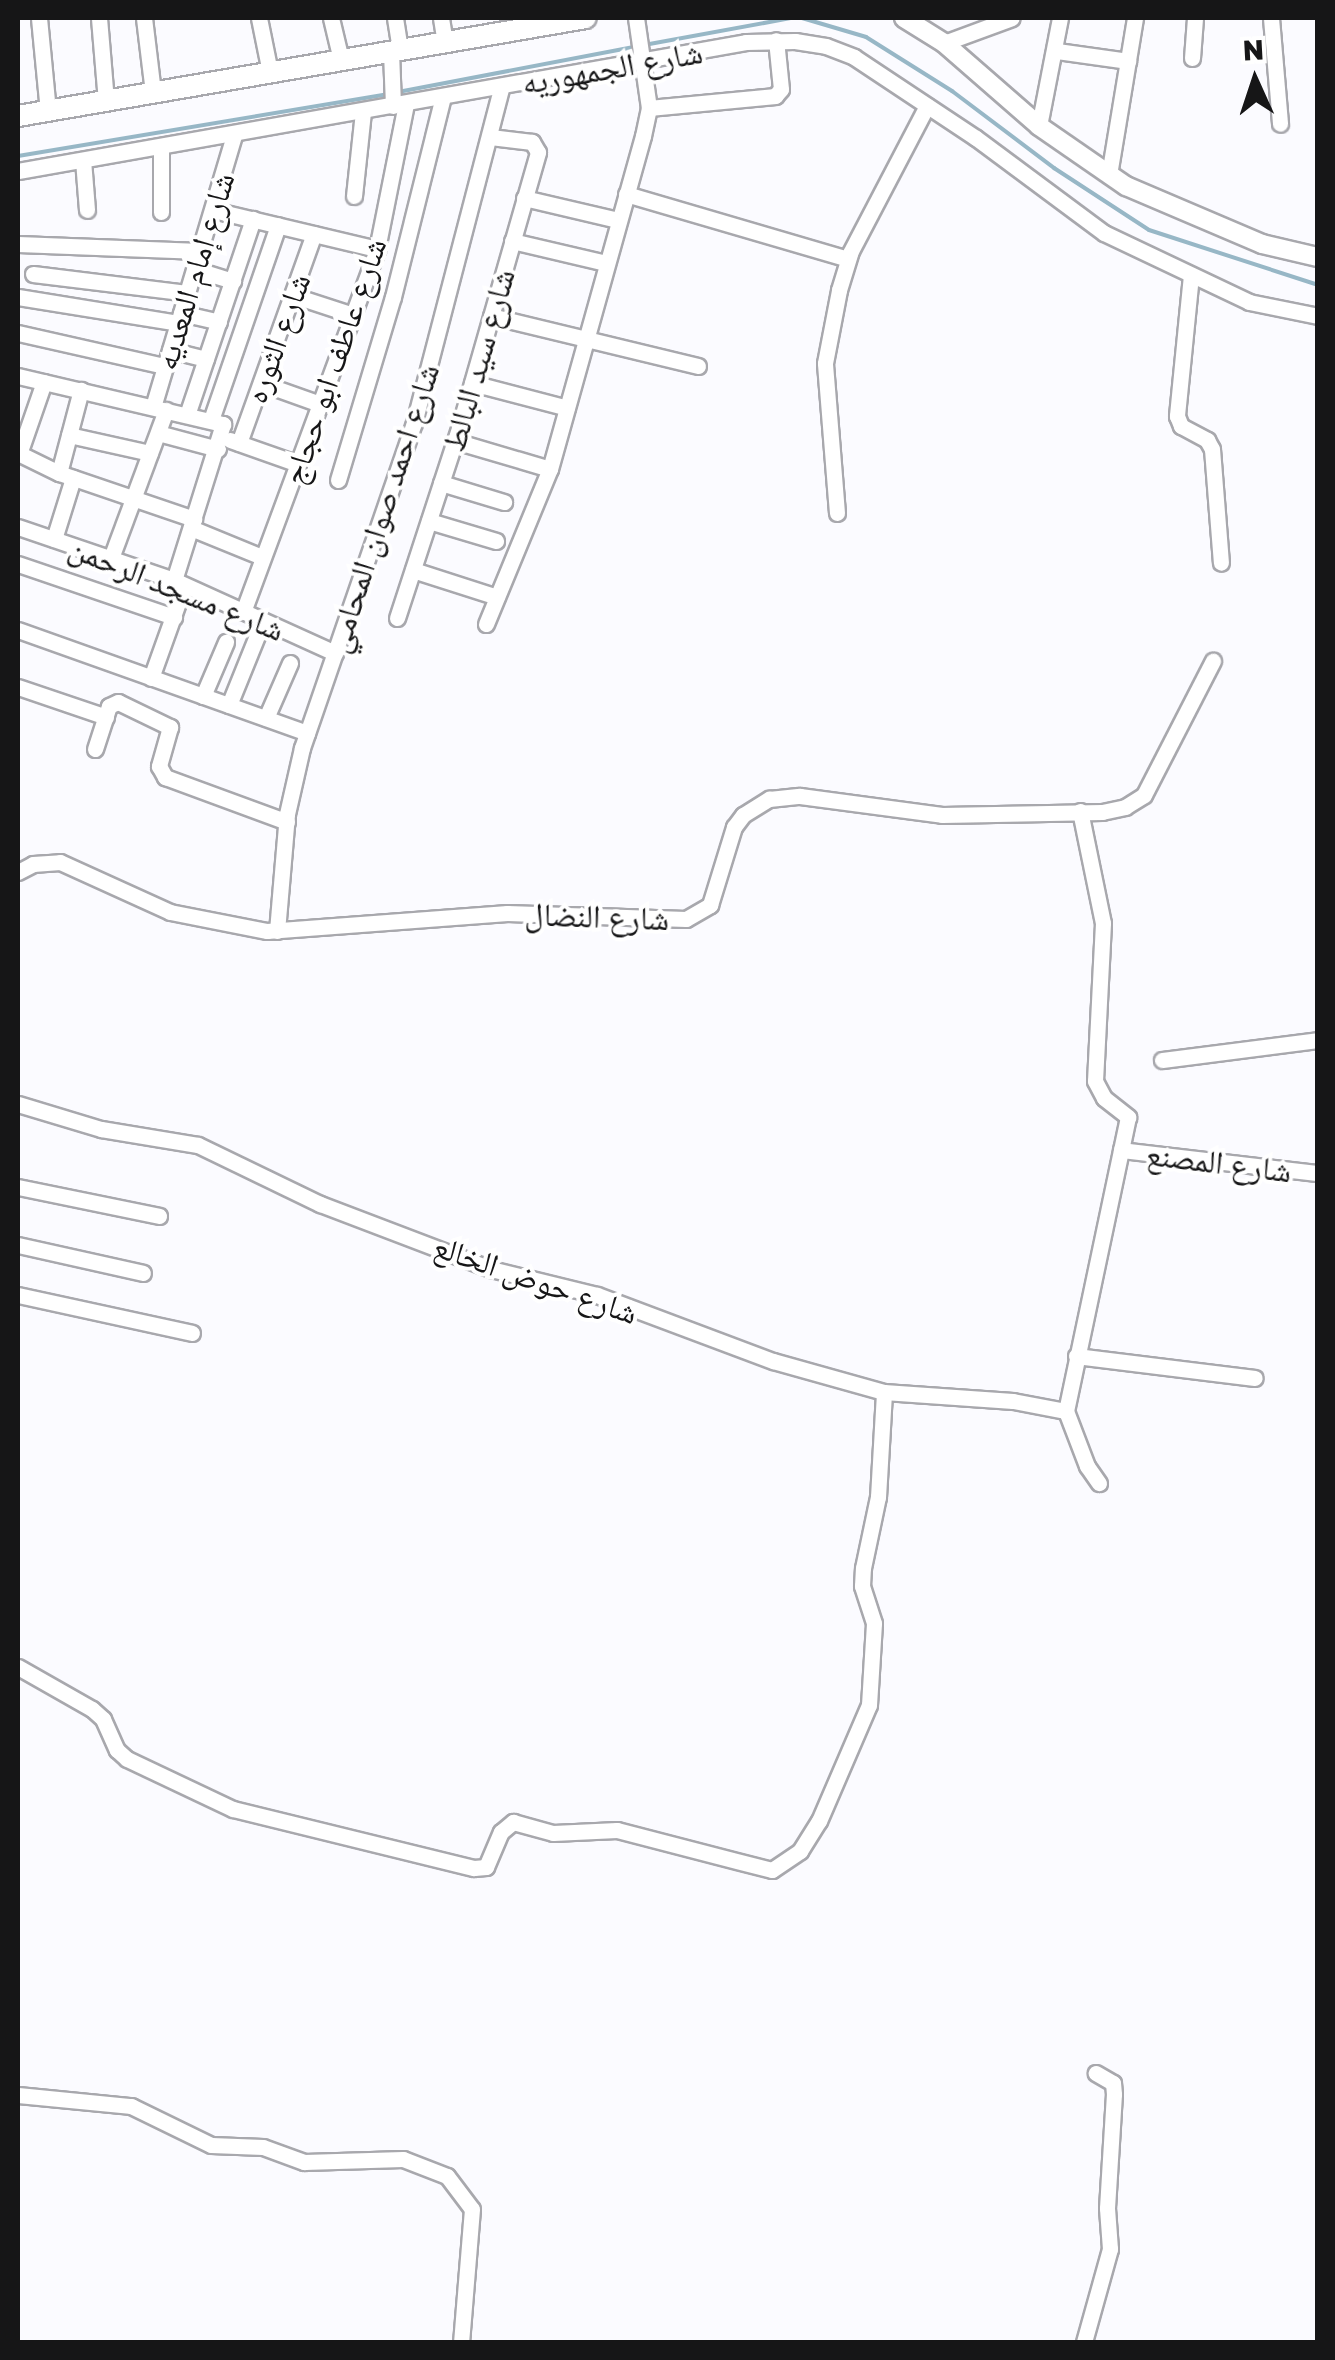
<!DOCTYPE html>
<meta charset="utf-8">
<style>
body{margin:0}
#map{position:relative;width:1335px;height:2360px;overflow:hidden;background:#fbfbff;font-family:"Golos Text","Noto Naskh Arabic",sans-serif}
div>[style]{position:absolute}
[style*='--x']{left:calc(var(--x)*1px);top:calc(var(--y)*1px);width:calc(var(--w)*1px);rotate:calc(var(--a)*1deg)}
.stream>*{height:4px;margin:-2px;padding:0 2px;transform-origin:2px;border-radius:2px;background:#97b7c6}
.roads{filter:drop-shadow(2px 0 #a8a8ad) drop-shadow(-2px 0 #a8a8ad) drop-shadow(0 2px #a8a8ad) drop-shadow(0 -2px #a8a8ad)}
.minor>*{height:15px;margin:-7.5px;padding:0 7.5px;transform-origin:7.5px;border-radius:7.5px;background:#fff}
.tertiary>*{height:18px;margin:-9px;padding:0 9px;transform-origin:9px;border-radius:9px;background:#fff}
.secondary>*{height:20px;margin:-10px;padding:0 10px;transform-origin:10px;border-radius:10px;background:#fff}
span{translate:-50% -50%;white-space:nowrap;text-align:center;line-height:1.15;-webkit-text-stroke:8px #fff;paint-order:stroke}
.street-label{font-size:32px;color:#161617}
.frame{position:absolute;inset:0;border:20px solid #161617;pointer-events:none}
.north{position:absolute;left:1205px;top:30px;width:100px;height:100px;-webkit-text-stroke:8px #fff;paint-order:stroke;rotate:357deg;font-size:28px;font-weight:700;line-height:40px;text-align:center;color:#161617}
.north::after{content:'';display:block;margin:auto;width:35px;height:45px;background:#161617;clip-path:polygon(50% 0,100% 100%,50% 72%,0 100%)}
</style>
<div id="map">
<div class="stream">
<div style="--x:802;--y:18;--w:67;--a:16.5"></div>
<div style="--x:866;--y:37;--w:102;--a:32.1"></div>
<div style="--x:952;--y:91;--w:128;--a:37"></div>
<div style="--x:1054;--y:168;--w:113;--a:33.1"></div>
<div style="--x:1149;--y:230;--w:178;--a:18"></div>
<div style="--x:644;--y:45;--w:149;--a:-10.4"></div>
<div style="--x:398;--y:92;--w:240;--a:-10.8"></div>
<div style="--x:18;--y:156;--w:376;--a:-9.5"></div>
</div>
<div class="roads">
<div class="minor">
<div style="--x:39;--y:18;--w:93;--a:84.5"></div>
<div style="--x:99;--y:18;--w:83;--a:85.2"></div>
<div style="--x:144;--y:18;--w:75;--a:83.1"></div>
<div style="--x:259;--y:18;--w:55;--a:78.5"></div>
<div style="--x:331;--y:18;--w:43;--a:76.6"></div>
<div style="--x:395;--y:18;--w:32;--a:81"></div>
<div style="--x:441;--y:18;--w:24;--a:81"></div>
<div style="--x:1271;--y:18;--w:106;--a:85.1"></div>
<div style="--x:944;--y:43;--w:72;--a:-20.2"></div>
<div style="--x:391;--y:51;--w:55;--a:87.9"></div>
<div style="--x:1057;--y:51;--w:72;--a:8"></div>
<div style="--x:1192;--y:58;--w:40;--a:-85.7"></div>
<div style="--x:649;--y:108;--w:127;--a:-5.4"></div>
<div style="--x:775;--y:96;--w:9;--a:-49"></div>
<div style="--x:781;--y:89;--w:49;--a:-95.8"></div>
<div style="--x:1039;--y:126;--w:110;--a:-79"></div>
<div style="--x:83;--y:160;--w:50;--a:85.4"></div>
<div style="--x:18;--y:171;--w:739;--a:-10.05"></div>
<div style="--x:746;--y:42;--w:49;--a:-1.2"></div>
<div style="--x:795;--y:41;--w:31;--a:9"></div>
<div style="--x:826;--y:46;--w:30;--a:21"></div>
<div style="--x:854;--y:57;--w:146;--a:33.6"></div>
<div style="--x:976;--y:138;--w:159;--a:36.6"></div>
<div style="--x:1104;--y:233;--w:161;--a:25.4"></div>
<div style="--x:1249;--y:302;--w:70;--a:11.5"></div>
<div style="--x:1109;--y:175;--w:159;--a:-80.6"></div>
<div style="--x:626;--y:194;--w:231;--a:16.3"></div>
<div style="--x:354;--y:196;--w:84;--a:-83.9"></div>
<div style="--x:524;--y:198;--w:97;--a:13.2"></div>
<div style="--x:213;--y:210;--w:169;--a:13.4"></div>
<div style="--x:161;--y:212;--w:64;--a:-90"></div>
<div style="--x:512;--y:241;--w:97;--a:13.2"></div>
<div style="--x:18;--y:244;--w:182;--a:2.2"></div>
<div style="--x:194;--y:269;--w:41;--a:17.1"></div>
<div style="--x:33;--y:274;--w:155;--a:7"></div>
<div style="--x:1191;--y:275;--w:142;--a:95.7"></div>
<div style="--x:1177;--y:416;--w:11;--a:68"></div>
<div style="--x:1181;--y:426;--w:30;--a:28"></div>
<div style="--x:1207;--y:440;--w:10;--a:61"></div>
<div style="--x:1212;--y:449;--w:114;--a:85.5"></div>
<div style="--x:292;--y:295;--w:64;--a:18.2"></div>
<div style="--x:18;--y:297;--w:162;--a:9.2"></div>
<div style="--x:181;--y:313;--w:39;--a:13"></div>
<div style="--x:491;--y:316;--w:213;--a:13.6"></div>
<div style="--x:18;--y:333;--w:151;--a:12.7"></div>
<div style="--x:170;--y:350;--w:37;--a:14"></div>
<div style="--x:18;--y:376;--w:211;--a:13.2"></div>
<div style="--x:223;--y:424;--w:164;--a:107.4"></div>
<div style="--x:261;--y:383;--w:63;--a:19.6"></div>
<div style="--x:472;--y:383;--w:98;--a:14.7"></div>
<div style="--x:153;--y:407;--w:284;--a:-73.4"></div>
<div style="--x:187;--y:415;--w:207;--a:-71.4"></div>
<div style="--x:211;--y:420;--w:206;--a:-71"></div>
<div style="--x:158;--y:433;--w:62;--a:14.9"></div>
<div style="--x:69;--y:435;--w:83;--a:12.5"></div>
<div style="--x:230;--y:440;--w:72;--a:19.4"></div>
<div style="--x:455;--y:441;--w:99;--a:16.4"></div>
<div style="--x:239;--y:443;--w:222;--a:-70.3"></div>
<div style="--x:18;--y:453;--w:46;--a:26"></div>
<div style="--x:59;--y:473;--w:143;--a:18.8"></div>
<div style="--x:19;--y:454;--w:76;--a:-70.9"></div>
<div style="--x:59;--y:473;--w:86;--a:-75.2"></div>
<div style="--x:338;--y:480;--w:191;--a:-73.3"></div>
<div style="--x:393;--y:297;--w:206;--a:-76"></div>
<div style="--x:441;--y:483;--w:66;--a:16.8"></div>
<div style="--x:837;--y:513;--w:150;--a:-94.6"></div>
<div style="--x:825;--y:363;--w:74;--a:-79.1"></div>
<div style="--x:839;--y:290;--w:39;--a:-73"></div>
<div style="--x:850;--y:253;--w:166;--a:-62.4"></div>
<div style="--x:429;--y:521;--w:70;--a:16.6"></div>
<div style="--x:18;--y:527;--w:165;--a:18.8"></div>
<div style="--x:174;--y:580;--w:177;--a:24.4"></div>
<div style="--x:191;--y:528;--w:71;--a:22.2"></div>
<div style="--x:54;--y:539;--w:64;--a:-72.7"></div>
<div style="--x:111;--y:558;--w:158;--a:-69.6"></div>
<div style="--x:18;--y:564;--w:165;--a:18.8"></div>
<div style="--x:413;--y:570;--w:88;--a:17.8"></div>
<div style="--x:243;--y:612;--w:387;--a:-69.7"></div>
<div style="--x:377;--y:249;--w:148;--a:-78.7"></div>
<div style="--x:397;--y:618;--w:200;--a:-71.9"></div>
<div style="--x:459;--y:428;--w:287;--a:-74"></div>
<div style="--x:538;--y:152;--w:12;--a:-121"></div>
<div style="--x:532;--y:142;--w:42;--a:-173.2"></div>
<div style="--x:486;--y:624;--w:168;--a:-67.6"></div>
<div style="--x:550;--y:469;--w:346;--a:-74.4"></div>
<div style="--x:643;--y:136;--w:29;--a:-78"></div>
<div style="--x:649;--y:108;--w:91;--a:-98.2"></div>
<div style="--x:18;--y:630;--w:307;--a:19.6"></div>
<div style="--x:151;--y:678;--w:98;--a:-70.3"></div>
<div style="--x:18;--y:687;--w:93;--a:18.8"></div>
<div style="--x:203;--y:696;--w:59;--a:-66.9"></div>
<div style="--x:229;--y:705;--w:91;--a:-68"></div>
<div style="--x:266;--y:718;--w:60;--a:-66.4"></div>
<div style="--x:95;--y:749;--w:45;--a:-72"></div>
<div style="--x:109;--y:706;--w:10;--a:-24"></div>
<div style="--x:118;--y:702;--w:58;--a:25.7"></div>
<div style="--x:170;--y:727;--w:41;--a:105.8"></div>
<div style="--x:159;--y:766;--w:13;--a:61"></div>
<div style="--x:165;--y:777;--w:130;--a:20.2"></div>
<div style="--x:1080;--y:811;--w:114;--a:78.4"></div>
<div style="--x:1103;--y:923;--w:158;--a:92.9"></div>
<div style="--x:1095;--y:1081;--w:19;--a:62"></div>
<div style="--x:1104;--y:1098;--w:31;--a:38"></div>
<div style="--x:1128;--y:1117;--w:300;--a:101.9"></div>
<div style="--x:1066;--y:1411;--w:59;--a:69.1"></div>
<div style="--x:1087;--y:1466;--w:21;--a:55"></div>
<div style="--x:18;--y:872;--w:17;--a:-28"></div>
<div style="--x:33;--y:864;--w:27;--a:-4"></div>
<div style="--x:60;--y:862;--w:121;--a:24.4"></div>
<div style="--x:170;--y:912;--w:99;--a:11.1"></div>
<div style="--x:267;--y:931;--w:241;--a:-4.3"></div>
<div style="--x:507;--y:913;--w:179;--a:1.9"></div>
<div style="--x:686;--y:919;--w:28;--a:-30"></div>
<div style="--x:710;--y:905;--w:82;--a:-72.9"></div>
<div style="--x:734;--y:827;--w:15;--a:-53"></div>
<div style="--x:743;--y:815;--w:31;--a:-32"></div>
<div style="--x:769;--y:799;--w:31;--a:-6"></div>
<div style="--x:800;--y:796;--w:143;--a:7.6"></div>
<div style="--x:942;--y:815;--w:160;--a:-1.1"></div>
<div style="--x:1102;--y:812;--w:24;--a:-12"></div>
<div style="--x:1125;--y:807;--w:22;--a:-32"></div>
<div style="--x:1144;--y:795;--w:151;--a:-62.8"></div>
<div style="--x:277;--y:931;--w:117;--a:-85.1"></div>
<div style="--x:287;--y:814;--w:68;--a:-77.2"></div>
<div style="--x:302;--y:748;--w:344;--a:-71"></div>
<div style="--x:414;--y:423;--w:348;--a:-75.4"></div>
<div style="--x:1162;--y:1060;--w:157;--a:-7.3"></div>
<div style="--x:18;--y:1104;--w:87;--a:16.8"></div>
<div style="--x:101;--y:1129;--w:98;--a:9.4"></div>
<div style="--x:198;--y:1145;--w:136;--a:25.8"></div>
<div style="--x:320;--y:1204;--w:183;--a:20.8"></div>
<div style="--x:491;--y:1269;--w:109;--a:13.8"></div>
<div style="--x:597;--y:1295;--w:188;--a:20.6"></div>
<div style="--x:773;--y:1361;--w:115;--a:15.6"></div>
<div style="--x:884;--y:1392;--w:129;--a:4"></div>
<div style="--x:1013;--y:1401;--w:54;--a:10.7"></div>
<div style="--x:1121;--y:1150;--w:198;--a:6.7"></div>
<div style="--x:18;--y:1187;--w:144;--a:11.6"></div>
<div style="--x:18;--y:1245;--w:128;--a:12.6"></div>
<div style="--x:18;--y:1295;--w:178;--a:12.3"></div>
<div style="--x:1076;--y:1356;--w:180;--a:7"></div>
<div style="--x:18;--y:1667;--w:85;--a:29.6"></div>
<div style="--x:92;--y:1709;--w:15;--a:42"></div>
<div style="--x:103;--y:1719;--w:34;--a:66"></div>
<div style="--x:117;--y:1750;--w:13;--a:42"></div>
<div style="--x:127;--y:1759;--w:117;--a:25.3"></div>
<div style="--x:233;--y:1809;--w:248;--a:13.8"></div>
<div style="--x:474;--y:1868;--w:12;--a:-5"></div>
<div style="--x:486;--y:1867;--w:38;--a:-67"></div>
<div style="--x:501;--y:1832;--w:16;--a:-40"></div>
<div style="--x:513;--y:1822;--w:41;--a:15.4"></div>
<div style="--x:553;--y:1833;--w:64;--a:-2.7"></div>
<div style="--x:617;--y:1830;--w:160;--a:14.5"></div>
<div style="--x:772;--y:1870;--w:34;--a:-34"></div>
<div style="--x:800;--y:1851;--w:36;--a:-58"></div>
<div style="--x:819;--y:1821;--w:126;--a:-66.7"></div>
<div style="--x:869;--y:1705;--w:82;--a:-86.5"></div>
<div style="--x:874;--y:1623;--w:39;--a:-108"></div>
<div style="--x:862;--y:1586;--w:18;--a:-87"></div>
<div style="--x:863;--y:1568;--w:73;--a:-78.1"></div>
<div style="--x:878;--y:1497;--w:105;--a:-86.7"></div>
<div style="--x:18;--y:2095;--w:114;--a:5.6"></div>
<div style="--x:131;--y:2106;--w:89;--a:26"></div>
<div style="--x:211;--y:2145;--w:52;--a:2.2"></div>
<div style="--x:263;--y:2147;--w:44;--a:20.1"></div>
<div style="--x:304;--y:2162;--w:99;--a:-1.7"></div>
<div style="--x:403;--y:2159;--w:47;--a:21.1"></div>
<div style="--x:447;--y:2176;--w:41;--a:52.9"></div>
<div style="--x:472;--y:2209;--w:133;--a:94.7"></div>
<div style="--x:1084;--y:2342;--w:97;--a:-74.4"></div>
<div style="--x:1110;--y:2249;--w:41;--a:-94.2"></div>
<div style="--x:1107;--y:2208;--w:114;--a:-86.5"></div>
<div style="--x:1114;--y:2094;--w:11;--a:-95"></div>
<div style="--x:1113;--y:2083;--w:20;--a:-150"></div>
</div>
<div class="tertiary">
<div style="--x:904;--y:18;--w:47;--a:32"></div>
<div style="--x:944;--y:43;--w:126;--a:41.1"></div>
<div style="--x:1039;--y:126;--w:106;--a:34.6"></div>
<div style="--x:1126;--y:186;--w:148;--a:23.1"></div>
<div style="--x:1262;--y:244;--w:57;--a:13.1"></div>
</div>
<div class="secondary">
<div style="--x:18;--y:116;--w:576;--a:-9.79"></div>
</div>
</div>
<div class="street-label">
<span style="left:612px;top:67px;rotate:-10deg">شارع الجمهوريه</span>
<span style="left:194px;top:271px;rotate:-73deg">شارع إمام المعديه</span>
<span style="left:277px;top:338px;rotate:-70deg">شارع الثوره</span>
<span style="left:478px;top:360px;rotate:-74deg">شارع سيد البالط</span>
<span style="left:334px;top:361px;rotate:-71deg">شارع عاطف ابو حجاج</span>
<span style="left:382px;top:508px;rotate:-72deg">شارع احمد صوان المحامي</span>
<span style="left:177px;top:588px;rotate:22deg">شارع مسجد الرحمن</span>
<span style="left:597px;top:916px;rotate:2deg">شارع النضال</span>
<span style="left:1219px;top:1162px;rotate:7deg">شارع المصنع</span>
<span style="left:536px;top:1279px;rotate:19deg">شارع حوض الخالع</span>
</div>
<div class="frame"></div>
<div class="north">N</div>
</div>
